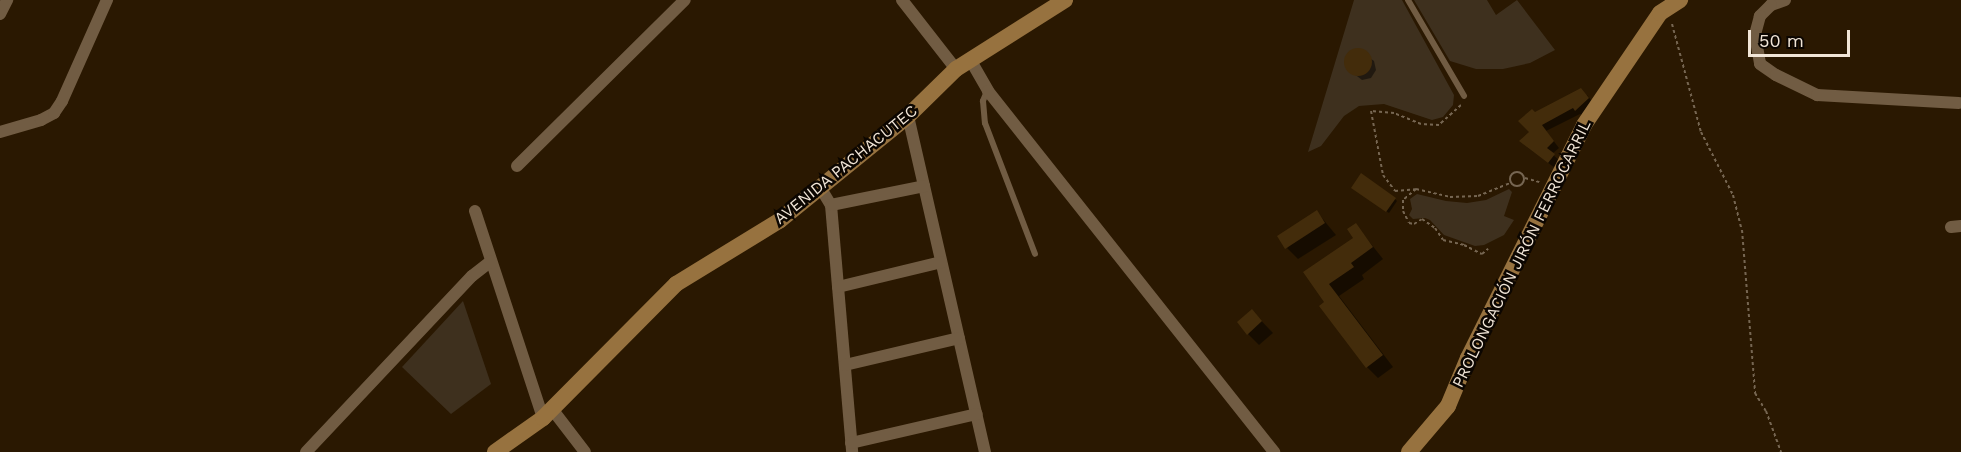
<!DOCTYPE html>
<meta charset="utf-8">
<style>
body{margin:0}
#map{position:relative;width:1961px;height:452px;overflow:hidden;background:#2a1801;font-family:"Work Sans",sans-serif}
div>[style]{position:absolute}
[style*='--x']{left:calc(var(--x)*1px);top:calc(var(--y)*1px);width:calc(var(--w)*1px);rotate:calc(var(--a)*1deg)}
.green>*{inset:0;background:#3e301e}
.shadow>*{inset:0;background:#0007}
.building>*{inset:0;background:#432c0b}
.round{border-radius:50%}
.path>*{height:2px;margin-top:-1px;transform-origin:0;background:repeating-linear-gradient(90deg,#766652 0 3px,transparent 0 6px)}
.path>.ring{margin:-1px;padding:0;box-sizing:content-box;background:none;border:2px solid #766652;border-radius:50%}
.lane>*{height:6px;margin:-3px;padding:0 3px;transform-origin:3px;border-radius:3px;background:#715c43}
.street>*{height:12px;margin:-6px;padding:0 6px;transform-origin:6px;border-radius:6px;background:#715c43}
.secondary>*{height:16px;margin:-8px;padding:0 8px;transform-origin:8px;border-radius:8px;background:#97723f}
span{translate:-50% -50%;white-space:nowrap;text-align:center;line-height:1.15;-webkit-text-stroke:5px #0c0601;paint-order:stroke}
.street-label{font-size:16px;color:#f1e5d7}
.scale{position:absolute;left:1748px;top:30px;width:102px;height:27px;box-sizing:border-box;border:3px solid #f1e5d7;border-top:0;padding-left:8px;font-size:18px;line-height:21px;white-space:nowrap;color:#f1e5d7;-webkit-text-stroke:4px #0c0601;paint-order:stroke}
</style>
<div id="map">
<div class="green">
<div style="clip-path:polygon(1354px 0,1402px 0,1454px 95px,1453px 105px,1443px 117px,1432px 120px,1384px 104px,1359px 106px,1344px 116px,1321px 146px,1308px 152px)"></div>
<div style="clip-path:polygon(1414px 0,1487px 0,1496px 15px,1517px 0,1555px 50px,1530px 63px,1503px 69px,1476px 69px,1450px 61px)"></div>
<div style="clip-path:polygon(1509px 189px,1512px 192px,1504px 216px,1514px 220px,1504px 235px,1484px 245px,1475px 246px,1444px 235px,1430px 220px,1425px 218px,1413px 219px,1409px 215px,1412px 209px,1410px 199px,1417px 194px,1446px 201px,1467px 203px,1486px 200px)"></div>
<div style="clip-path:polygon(463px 301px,491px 384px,451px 414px,402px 367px)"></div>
</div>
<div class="shadow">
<div style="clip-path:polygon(1359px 50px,1374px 61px,1376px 70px,1371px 78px,1362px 80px,1348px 69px,1345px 60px,1350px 52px)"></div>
<div style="clip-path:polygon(1587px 95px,1594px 104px,1582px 115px,1580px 114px,1546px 131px,1559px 148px,1552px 154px,1560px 161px,1555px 168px,1527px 147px,1534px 114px)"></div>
<div style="clip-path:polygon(1355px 190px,1395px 199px,1397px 201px,1389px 213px)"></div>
<div style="clip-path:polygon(1317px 212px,1336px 235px,1298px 259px,1287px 248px)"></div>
<div style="clip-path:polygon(1356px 225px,1383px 259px,1362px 275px,1364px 279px,1339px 296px,1393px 367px,1378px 378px,1367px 367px,1305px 272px,1355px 239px)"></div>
<div style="clip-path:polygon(1252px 311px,1273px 333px,1259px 345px,1248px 334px)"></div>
</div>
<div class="building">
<div class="round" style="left:1344px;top:48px;width:28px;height:28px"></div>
<div style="clip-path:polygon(1581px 88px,1589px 98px,1575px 111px,1573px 108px,1542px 125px,1554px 141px,1547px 148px,1555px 154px,1548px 163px,1519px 141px,1529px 132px,1518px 121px,1532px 109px,1535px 112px)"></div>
<div style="clip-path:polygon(1361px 173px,1396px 198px,1386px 212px,1351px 188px)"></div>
<div style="clip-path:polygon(1317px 210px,1325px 223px,1285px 249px,1277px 236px)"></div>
<div style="clip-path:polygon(1356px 223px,1373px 247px,1351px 263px,1354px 267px,1329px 284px,1383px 355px,1366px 368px,1319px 306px,1324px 302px,1303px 272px,1353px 238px,1347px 229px)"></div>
<div style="clip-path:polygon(1252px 309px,1262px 321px,1247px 335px,1237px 322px)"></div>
</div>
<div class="path">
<div style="--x:1672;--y:24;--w:112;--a:75"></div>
<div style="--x:1701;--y:132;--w:71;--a:63.1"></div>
<div style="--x:1733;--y:195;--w:36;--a:76"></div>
<div style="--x:1742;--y:230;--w:164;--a:85.4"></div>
<div style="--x:1755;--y:393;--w:21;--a:59"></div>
<div style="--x:1766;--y:411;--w:44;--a:69.9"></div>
<div style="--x:1461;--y:105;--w:30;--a:138"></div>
<div style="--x:1439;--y:125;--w:18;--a:-177"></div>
<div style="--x:1421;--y:124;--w:29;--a:-158"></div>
<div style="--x:1394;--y:113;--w:23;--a:-175"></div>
<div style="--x:1371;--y:111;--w:65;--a:79.4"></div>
<div style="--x:1383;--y:175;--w:20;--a:53"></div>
<div style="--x:1395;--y:191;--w:21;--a:-5"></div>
<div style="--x:1416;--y:189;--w:35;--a:13"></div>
<div style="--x:1450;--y:197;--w:28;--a:-2"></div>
<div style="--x:1478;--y:196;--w:35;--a:-22"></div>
<div class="ring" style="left:1510px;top:172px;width:12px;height:12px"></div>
<div style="--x:1525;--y:178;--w:15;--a:16"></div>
<div style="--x:1416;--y:189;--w:17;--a:140"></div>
<div style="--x:1403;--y:200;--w:11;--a:90"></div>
<div style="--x:1403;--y:211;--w:13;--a:63"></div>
<div style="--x:1409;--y:223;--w:5;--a:11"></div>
<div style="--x:1414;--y:224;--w:9;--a:-32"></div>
<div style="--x:1422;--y:219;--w:16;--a:35"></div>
<div style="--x:1435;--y:228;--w:14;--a:56"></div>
<div style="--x:1443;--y:240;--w:22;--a:13"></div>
<div style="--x:1464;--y:245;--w:20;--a:27"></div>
<div style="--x:1482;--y:254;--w:8;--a:-40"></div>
</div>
<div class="lane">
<div style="--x:1408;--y:0;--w:111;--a:59.7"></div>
<div style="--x:987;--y:91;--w:11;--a:112"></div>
<div style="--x:983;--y:101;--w:22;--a:85"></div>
<div style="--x:985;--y:123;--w:140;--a:69.1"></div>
</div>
<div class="street">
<div style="--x:902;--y:0;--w:88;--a:52"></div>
<div style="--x:1785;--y:0;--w:15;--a:160"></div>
<div style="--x:1771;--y:5;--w:16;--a:135"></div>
<div style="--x:1760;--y:16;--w:20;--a:105"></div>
<div style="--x:1755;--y:35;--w:29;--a:80"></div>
<div style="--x:1760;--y:64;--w:19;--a:35"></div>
<div style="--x:1776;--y:75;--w:46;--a:26"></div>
<div style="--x:1817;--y:95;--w:142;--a:3.2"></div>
<div style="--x:0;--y:14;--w:16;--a:-63"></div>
<div style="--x:971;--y:61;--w:34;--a:60"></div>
<div style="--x:988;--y:91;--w:461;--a:51.6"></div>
<div style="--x:908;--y:116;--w:345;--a:77.1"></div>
<div style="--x:0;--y:132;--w:43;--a:-16.3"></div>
<div style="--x:41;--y:120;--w:15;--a:-28"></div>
<div style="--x:54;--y:113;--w:14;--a:-56"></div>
<div style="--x:62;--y:101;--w:111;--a:-66"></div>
<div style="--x:517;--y:166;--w:236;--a:-44.7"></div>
<div style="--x:820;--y:187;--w:21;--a:59"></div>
<div style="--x:831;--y:205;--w:248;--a:85.1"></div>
<div style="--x:831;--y:205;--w:95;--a:-11.5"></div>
<div style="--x:475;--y:211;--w:218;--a:71.8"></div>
<div style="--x:1951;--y:227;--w:10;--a:-6"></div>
<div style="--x:838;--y:287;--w:106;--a:-13.6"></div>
<div style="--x:845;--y:365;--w:117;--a:-13.3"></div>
<div style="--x:552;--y:409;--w:54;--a:52.5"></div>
<div style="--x:851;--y:443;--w:129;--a:-13"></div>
<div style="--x:306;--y:452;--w:242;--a:-46.7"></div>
<div style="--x:472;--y:276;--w:24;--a:-38"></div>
</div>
<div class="secondary">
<div style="--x:495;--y:452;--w:59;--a:-35.3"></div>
<div style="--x:543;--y:418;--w:189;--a:-45.2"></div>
<div style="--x:676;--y:284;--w:121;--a:-31.5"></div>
<div style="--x:779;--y:221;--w:166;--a:-39.1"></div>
<div style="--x:908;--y:116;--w:67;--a:-44.4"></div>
<div style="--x:956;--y:69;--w:129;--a:-32.3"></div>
<div style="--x:1409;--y:452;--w:60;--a:-49.7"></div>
<div style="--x:1448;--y:406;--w:52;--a:-67.4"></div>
<div style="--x:1468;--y:358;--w:260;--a:-63.5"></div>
<div style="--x:1584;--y:125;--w:135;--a:-55.8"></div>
<div style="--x:1660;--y:13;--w:24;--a:-33"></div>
</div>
<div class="street-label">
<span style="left:846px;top:165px;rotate:-39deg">AVENIDA PACHACUTEC</span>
<span style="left:1522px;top:254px;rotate:-64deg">PROLONGACIÓN JIRÓN FERROCARRIL</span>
</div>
<div class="scale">50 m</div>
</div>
